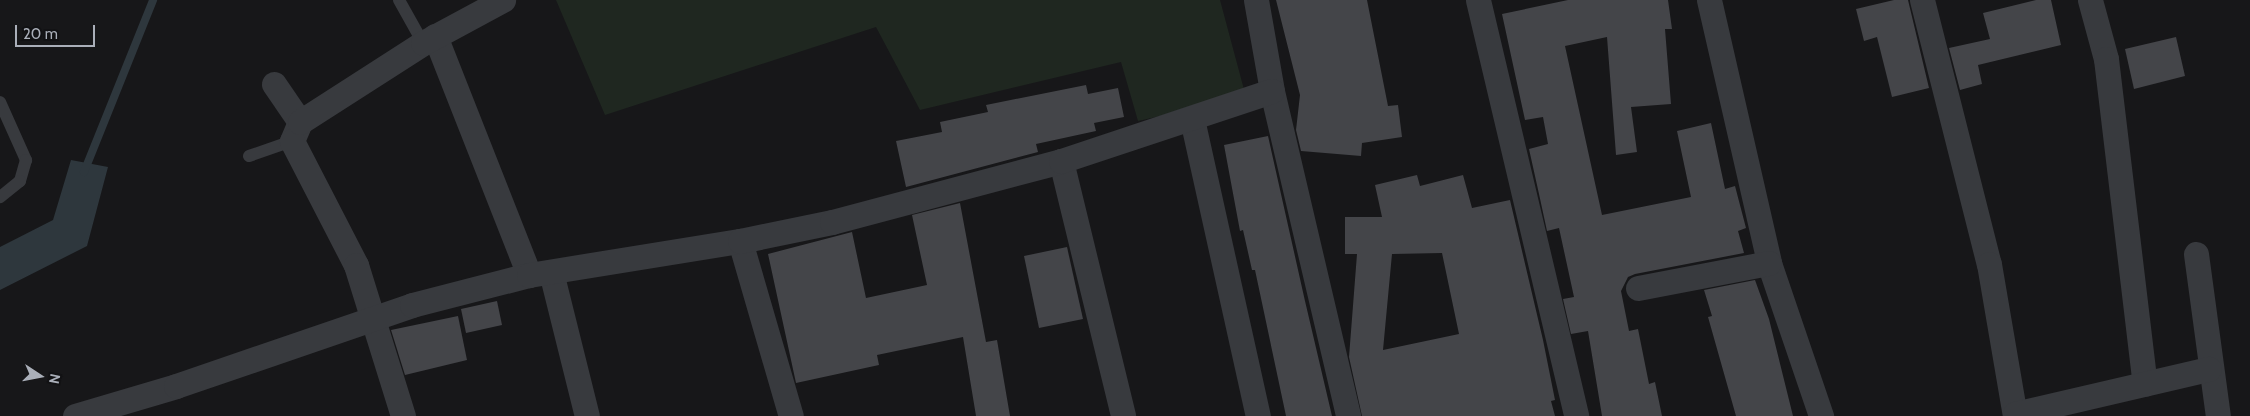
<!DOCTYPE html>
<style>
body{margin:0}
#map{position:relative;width:2250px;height:416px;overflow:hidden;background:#171719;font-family:Cabin,sans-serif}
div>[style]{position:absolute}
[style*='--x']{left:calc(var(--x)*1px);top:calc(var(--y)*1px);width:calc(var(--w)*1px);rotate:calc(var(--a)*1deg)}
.green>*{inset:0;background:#1f2720}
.water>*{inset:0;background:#2e373d}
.stream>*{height:8px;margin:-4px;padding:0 4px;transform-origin:4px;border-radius:4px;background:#2e373d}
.building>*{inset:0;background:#444549}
.service>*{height:12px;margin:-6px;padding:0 6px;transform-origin:6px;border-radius:6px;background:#383a3e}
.minor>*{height:25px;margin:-12.5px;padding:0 12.5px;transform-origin:12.5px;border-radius:12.5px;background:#383a3e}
span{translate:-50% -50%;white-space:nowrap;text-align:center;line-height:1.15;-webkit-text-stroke:5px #121214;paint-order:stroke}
.north{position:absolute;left:15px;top:351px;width:50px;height:50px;-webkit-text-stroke:4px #121214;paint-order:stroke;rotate:101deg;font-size:14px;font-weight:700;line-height:20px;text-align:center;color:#aaafb9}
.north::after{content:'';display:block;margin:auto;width:18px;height:22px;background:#aaafb9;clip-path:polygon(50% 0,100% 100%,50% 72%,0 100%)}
.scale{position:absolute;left:15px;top:25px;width:80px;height:22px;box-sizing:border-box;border:2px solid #aaafb9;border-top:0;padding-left:6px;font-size:15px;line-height:18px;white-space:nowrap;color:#aaafb9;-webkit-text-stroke:4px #121214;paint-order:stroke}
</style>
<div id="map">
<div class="green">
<div style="clip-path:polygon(556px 0,1220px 0,1246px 97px,1138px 121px,1121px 62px,920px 110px,876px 27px,605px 115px)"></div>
</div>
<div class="water">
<div style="clip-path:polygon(71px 160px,108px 167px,87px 246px,0 290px,0 247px,53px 220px)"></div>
</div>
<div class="stream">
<div style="--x:84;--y:172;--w:185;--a:-68.1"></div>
</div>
<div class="building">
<div style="clip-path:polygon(1276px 0,1367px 0,1388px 106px,1398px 105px,1402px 137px,1362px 143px,1361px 156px,1301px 151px,1296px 130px,1300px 95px)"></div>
<div style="clip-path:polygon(1568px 0,1668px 0,1672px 29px,1665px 29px,1671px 104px,1631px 107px,1637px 152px,1616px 155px,1607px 37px,1565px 46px,1602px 215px,1691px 197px,1677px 131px,1711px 123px,1725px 189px,1735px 186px,1746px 228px,1738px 231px,1744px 253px,1635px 274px,1628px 277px,1621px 291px,1629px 331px,1638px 329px,1649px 384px,1655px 382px,1662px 416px,1602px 416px,1588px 331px,1571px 334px,1563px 299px,1574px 297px,1559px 228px,1547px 231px,1539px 194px,1529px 149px,1548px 144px,1543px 117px,1525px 120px,1502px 14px)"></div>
<div style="clip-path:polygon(1894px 0,1908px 0,1929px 88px,1892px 97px,1877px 37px,1864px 41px,1856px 9px)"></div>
<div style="clip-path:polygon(2036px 0,2051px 0,2061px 45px,1978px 65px,1982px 84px,1960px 90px,1949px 48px,1990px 39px,1983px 13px)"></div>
<div style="clip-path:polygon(2176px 37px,2185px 76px,2134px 89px,2125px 49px)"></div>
<div style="clip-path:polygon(1086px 85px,1088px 94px,1118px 88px,1124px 117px,1094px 123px,1096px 131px,1036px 144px,1038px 152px,906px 187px,896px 141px,942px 132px,940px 122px,988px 112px,986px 105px)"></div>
<div style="clip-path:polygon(1268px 136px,1305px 301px,1332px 416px,1286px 416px,1255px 270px,1252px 270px,1243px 230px,1240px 231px,1224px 145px)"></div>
<div style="clip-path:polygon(evenodd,1417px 175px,1420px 186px,1463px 175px,1472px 208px,1510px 200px,1543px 340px,1555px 400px,1551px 401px,1555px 416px,1362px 416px,1349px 357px,1357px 254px,1345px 254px,1345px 217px,1382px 217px,1375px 185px,1417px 175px,1442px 253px,1459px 334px,1383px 350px,1392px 254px,1442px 253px)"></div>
<div style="clip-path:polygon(960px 203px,986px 342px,997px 340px,1010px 416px,976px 416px,963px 337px,877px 355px,879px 365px,796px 383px,768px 254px,852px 232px,866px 298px,927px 285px,912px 215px)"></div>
<div style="clip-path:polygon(1067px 247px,1083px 319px,1039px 328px,1024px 256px)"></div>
<div style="clip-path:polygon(1755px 280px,1769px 319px,1793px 416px,1736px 416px,1708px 317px,1712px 316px,1704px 290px)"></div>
<div style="clip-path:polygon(497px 301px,502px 325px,466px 333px,461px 309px)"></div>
<div style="clip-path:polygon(458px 316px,467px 360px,405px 375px,391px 330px)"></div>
</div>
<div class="service">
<div style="--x:399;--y:0;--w:49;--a:60.8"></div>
<div style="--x:0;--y:102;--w:64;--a:65.9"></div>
<div style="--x:26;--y:160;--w:22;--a:106"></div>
<div style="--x:20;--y:181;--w:26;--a:141"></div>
<div style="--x:249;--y:156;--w:46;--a:-19.2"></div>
</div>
<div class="minor">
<div style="--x:1256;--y:0;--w:92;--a:80"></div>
<div style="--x:1272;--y:91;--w:334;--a:76.8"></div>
<div style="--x:1478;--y:0;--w:427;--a:76.7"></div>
<div style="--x:1709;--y:0;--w:270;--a:77.1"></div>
<div style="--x:1769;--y:263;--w:162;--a:71.2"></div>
<div style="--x:1922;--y:0;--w:272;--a:75.8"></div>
<div style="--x:1989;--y:264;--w:154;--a:80.3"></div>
<div style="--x:2090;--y:0;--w:61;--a:74.8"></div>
<div style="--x:2106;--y:59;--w:327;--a:83.2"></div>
<div style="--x:435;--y:36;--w:257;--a:68.5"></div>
<div style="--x:274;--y:84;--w:46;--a:55.6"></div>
<div style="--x:300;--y:122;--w:21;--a:113"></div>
<div style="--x:292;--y:141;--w:140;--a:62.7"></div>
<div style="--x:356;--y:265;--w:158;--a:72.7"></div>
<div style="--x:1192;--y:119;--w:304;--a:77.5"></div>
<div style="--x:300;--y:122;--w:146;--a:-32.7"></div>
<div style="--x:423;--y:43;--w:91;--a:-28.3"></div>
<div style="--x:1061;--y:161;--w:262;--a:76.3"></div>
<div style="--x:740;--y:241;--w:182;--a:73.8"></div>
<div style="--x:2196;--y:254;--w:163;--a:82.3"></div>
<div style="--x:551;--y:272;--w:148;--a:76"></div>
<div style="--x:1638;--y:288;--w:133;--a:-10.8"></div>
<div style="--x:2015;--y:414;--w:199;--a:-13.1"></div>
<div style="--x:75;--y:416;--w:105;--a:-16.5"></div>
<div style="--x:176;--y:386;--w:250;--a:-18.9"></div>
<div style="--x:412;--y:305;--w:121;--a:-14.4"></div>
<div style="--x:529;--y:275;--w:214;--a:-9.2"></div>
<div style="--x:740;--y:241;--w:94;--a:-11.7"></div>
<div style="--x:832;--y:222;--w:237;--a:-14.9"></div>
<div style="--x:1061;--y:161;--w:222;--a:-18.4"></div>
</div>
<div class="north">N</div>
<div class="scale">20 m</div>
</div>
